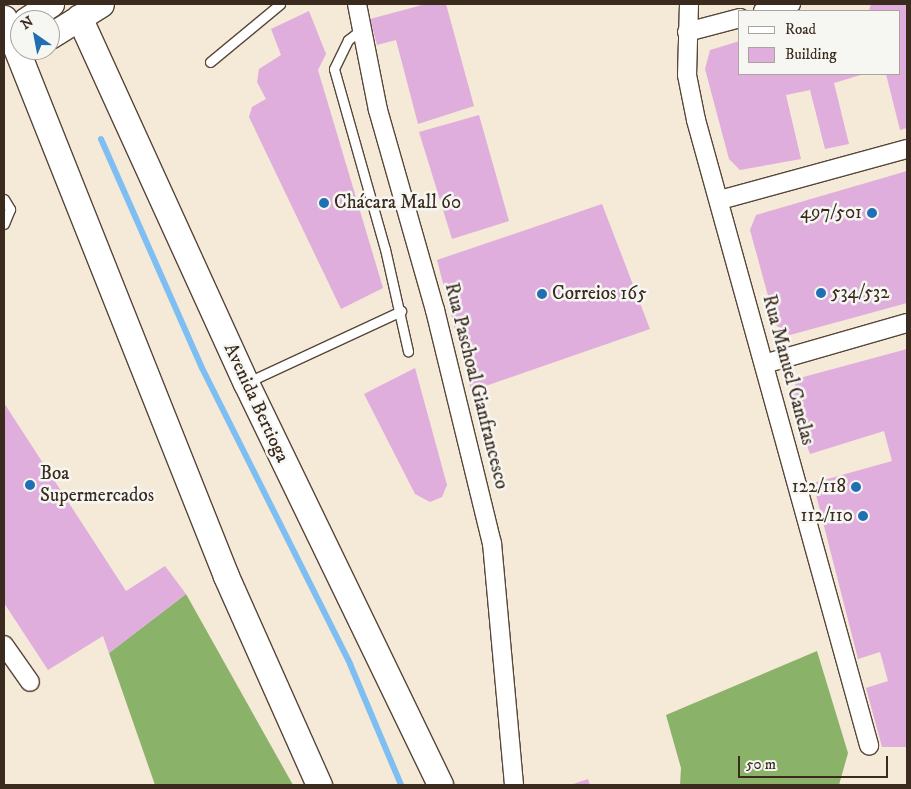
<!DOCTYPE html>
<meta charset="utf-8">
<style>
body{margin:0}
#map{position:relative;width:911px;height:789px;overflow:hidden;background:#f5e9d7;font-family:"IM FELL DW Pica",serif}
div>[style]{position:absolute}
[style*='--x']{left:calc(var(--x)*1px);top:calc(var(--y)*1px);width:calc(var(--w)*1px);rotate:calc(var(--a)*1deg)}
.forest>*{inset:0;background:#8ab269}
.stream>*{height:6px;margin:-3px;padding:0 3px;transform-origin:3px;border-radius:3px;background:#7ebef2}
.building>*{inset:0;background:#dfaedc}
.roads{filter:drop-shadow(1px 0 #57473a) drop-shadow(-1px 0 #57473a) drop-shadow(0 1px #57473a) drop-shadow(0 -1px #57473a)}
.lane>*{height:9px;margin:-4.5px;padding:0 4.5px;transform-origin:4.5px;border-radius:4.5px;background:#fff}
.street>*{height:18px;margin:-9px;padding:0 9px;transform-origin:9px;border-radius:9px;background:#fff}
.secondary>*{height:25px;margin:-12.5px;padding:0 12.5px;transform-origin:12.5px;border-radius:12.5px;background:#fff}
.dots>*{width:14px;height:14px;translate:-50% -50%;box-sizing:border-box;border:2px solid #f6f6f2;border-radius:50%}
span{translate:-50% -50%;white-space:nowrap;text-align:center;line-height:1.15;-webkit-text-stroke:5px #f6f6f2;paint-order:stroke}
.poi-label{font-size:19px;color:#3b2a1e}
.left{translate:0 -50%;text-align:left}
.right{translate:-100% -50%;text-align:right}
.street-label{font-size:19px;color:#3b2a1e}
.frame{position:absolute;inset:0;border:5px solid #3b2a1e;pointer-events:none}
.legend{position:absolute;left:738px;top:10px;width:162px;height:65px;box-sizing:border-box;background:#f6f6f2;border:1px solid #aba49d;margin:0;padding:6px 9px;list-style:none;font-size:15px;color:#3b2a1e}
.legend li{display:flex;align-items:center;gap:10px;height:25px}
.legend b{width:25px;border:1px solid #aba49d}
.north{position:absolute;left:10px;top:10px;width:50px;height:50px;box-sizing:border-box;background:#f6f6f2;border:1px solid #aba49d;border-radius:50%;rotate:327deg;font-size:14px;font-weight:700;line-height:20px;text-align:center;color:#3b2a1e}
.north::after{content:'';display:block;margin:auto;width:18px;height:22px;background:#1f6fb2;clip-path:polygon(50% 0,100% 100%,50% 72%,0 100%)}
.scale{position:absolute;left:738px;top:756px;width:150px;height:22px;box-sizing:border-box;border:2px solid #3b2a1e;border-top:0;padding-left:6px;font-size:15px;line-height:18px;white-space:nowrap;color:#3b2a1e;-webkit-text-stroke:4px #f6f6f2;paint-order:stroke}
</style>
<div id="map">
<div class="forest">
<div style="clip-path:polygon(186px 594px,293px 785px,155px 785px,109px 653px)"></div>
<div style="clip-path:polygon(817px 651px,848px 753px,839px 785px,680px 785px,681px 768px,666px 715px)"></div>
</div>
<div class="stream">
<div style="--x:101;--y:139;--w:250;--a:66.2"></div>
<div style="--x:202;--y:368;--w:331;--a:63.4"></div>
<div style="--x:350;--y:664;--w:131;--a:67.1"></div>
</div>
<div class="building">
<div style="clip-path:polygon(426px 4px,446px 4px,474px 106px,418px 124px,396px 40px,377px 45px,370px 19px)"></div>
<div style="clip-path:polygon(871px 4px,907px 4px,907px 128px,900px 130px,886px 74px,900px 74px,900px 11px,869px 11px)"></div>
<div style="clip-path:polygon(309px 11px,326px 54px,318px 70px,383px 288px,341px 309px,249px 117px,252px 107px,266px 99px,257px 82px,259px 69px,281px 55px,271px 29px)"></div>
<div style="clip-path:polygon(740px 41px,740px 74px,864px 74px,834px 83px,849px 144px,825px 149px,810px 90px,786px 95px,801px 159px,740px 170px,729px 159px,705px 69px,710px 50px)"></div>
<div style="clip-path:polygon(479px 115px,509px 221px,452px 239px,419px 132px)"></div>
<div style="clip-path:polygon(907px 171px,907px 303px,790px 335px,776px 325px,750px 230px,756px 215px)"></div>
<div style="clip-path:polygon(602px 204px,650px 329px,471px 391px,437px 260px)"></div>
<div style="clip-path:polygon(907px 349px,907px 747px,882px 747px,866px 688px,888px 681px,880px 652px,858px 659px,813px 483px,892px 461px,884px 431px,810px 454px,792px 404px,796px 379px)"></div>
<div style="clip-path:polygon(415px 368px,447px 485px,442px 497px,430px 502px,415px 494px,364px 394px)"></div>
<div style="clip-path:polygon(4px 403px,126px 591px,165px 566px,186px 594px,109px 653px,103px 636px,48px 670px,4px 603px)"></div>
<div style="clip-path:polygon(588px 779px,590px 785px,570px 785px)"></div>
</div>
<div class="roads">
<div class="lane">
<div style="--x:362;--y:29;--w:18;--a:142"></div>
<div style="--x:348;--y:40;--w:32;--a:116"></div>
<div style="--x:334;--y:69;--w:187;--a:74.2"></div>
<div style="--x:385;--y:249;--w:105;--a:77.3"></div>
<div style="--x:210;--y:62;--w:91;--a:-39.6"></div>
<div style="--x:4;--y:199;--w:12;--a:59"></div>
<div style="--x:10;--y:209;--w:16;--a:112"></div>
<div style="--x:248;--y:382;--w:169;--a:-24.9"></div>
</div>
<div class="street">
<div style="--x:357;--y:4;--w:108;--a:78.8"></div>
<div style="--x:378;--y:110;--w:208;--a:74.1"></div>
<div style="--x:435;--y:310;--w:240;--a:76.3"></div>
<div style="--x:492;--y:543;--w:243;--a:84.8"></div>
<div style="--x:689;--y:4;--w:71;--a:91.6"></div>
<div style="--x:687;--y:75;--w:46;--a:78.7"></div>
<div style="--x:696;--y:120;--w:649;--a:74.53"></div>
<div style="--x:763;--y:11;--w:29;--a:-14"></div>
<div style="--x:687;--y:32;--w:55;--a:-14.8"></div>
<div style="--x:720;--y:200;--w:194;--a:-15.3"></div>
<div style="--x:764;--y:364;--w:149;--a:-16"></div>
<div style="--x:4;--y:645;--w:45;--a:54.9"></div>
</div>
<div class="secondary">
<div style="--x:79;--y:17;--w:402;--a:65.5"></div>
<div style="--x:246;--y:383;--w:446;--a:64.2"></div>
<div style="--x:4;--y:18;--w:601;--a:68.3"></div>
<div style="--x:226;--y:576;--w:229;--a:66"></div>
<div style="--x:26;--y:20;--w:30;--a:-33"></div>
<div style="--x:50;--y:36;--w:60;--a:-32.1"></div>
</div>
</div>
<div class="dots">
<div style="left:324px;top:203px;background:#1f6fb2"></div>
<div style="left:872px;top:213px;background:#1f6fb2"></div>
<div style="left:821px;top:293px;background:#1f6fb2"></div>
<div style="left:542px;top:294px;background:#1f6fb2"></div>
<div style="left:30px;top:485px;background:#1f6fb2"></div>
<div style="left:856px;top:487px;background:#1f6fb2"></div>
<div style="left:863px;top:516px;background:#1f6fb2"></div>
</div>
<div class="poi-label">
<span class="left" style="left:334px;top:203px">Chácara Mall 60</span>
<span class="right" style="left:862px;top:213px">497/501</span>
<span class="left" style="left:831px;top:293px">534/532</span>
<span class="left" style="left:552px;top:294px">Correios 165</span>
<span class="left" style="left:40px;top:485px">Boa<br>Supermercados</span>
<span class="right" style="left:846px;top:487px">122/118</span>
<span class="right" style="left:853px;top:516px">112/110</span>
</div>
<div class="street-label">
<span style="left:788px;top:370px;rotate:75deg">Rua Manuel Canelas</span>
<span style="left:476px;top:386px;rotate:76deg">Rua Paschoal Gianfrancesco</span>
<span style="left:256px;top:403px;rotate:65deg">Avenida Bertioga</span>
</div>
<div class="frame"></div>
<ul class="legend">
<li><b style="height:6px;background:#fff"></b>Road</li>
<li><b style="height:14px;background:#dfaedc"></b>Building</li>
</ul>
<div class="north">N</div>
<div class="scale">50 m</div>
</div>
